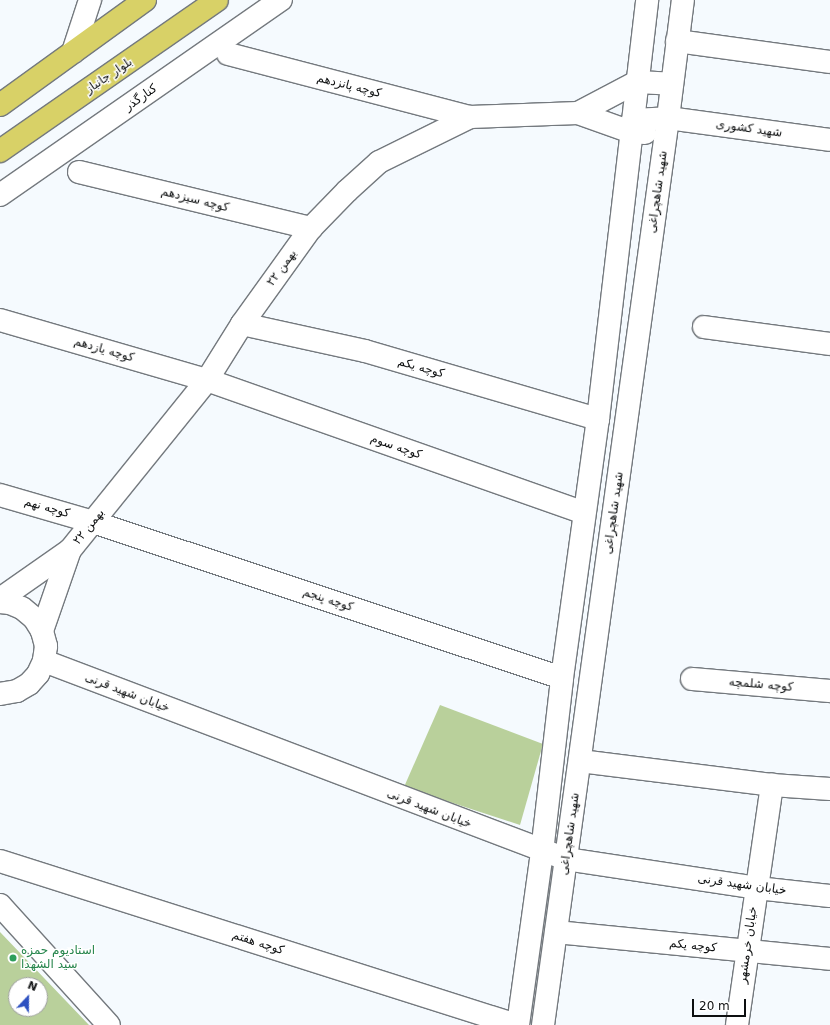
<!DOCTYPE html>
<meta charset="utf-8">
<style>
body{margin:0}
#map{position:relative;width:830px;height:1025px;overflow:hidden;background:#f5fafe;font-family:"DejaVu Sans",Cairo,sans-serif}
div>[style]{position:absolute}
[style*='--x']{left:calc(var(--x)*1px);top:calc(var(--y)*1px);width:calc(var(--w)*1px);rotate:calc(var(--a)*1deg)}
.green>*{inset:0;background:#b9d09b}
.roads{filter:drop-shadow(1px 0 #74797e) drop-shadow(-1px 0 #74797e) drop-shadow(0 1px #74797e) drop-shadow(0 -1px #74797e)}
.minor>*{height:22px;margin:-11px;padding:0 11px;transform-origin:11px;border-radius:11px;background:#fff}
.major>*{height:22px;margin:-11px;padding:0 11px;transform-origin:11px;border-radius:11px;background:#d8d167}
.dots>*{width:11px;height:11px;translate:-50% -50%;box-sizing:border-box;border:2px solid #fff;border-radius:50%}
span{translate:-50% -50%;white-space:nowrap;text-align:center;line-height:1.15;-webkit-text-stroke:3px #fff;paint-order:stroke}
.street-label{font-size:12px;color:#0d0f10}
.leisure-label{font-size:12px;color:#27864d}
.left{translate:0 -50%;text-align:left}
.north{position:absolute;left:8px;top:977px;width:40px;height:40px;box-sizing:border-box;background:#fff;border:1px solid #9e9f9f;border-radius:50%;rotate:22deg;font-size:11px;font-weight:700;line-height:16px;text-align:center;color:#0d0f10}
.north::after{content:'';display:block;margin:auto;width:14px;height:18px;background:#2e51c1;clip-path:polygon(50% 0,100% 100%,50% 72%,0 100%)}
.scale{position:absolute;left:692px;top:999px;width:54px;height:18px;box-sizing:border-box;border:2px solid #0d0f10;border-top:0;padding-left:5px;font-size:12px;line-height:14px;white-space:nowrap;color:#0d0f10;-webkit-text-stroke:3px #fff;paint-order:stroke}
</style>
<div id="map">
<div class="green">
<div style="clip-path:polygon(440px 705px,543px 744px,520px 825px,404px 787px)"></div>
<div style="clip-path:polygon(evenodd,0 932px,89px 1025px,0 1025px,0 932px,16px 985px,40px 985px,40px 1009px,16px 1009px,16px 985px)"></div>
</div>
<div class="roads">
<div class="minor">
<div style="--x:677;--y:41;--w:154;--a:7.8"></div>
<div style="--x:73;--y:52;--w:55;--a:-71.9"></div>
<div style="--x:228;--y:54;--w:250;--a:14.6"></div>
<div style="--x:633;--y:120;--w:35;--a:-3"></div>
<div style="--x:668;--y:118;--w:163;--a:7.7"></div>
<div style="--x:645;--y:133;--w:14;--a:-176"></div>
<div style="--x:631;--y:132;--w:56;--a:-160.3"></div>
<div style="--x:578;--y:113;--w:67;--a:-27.7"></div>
<div style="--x:637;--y:82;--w:35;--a:3"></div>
<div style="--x:79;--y:172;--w:239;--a:13.6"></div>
<div style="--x:0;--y:195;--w:342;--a:-34.8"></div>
<div style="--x:0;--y:320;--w:216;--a:16.2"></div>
<div style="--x:207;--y:380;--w:400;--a:19.4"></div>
<div style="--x:242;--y:324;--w:126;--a:12.4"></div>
<div style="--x:365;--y:351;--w:243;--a:16.3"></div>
<div style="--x:704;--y:327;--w:127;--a:7.7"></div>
<div style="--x:0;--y:495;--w:97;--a:16.2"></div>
<div style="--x:93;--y:522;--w:494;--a:18.4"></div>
<div style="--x:70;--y:550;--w:218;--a:-51.1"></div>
<div style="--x:207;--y:380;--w:66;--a:-58"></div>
<div style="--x:242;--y:324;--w:118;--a:-54.3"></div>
<div style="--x:311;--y:228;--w:52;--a:-45.8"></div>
<div style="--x:347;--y:191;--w:43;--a:-42.2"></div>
<div style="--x:379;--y:162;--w:102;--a:-26.3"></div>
<div style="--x:470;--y:117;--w:108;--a:-2.1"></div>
<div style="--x:0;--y:599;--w:85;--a:-35"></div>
<div style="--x:70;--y:550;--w:86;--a:109.1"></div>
<div style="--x:0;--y:602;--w:10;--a:6"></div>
<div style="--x:10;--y:603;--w:13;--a:23"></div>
<div style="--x:22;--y:608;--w:16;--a:40"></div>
<div style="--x:34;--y:618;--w:15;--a:58"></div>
<div style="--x:42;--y:631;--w:16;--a:75"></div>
<div style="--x:46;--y:646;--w:15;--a:98"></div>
<div style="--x:44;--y:661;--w:14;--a:115"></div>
<div style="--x:38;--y:674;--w:13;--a:132"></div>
<div style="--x:29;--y:684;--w:14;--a:150"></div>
<div style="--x:17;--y:691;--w:17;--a:170"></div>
<div style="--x:44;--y:661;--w:558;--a:20.77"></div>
<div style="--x:566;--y:859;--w:193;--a:8.6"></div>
<div style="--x:757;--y:888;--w:73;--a:6.3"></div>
<div style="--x:692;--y:679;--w:139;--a:5"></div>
<div style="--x:580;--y:761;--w:193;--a:7.1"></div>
<div style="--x:772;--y:785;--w:58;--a:3.9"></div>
<div style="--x:0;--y:861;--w:541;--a:17.63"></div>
<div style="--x:0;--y:905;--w:162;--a:47.8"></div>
<div style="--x:556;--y:932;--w:275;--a:5.6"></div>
<div style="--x:518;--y:1025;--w:175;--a:-82.1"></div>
<div style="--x:542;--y:852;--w:175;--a:-83.4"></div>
<div style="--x:562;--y:678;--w:261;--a:-82.1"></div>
<div style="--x:598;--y:419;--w:422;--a:-83.3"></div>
<div style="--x:543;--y:1025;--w:916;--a:-82.15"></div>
<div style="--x:668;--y:118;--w:119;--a:-82.8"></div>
<div style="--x:737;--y:1025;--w:243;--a:-81.7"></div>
</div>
<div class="major">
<div style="--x:0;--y:105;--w:179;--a:-35.9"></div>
<div style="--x:0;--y:151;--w:264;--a:-34.8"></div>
</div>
</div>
<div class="dots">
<div style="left:13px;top:958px;background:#2e9e5b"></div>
</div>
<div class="street-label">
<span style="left:109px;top:76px;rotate:-34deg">بلوار جانباز</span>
<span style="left:349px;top:86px;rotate:14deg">کوچه پانزدهم</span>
<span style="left:141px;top:98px;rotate:-35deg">کنارگذر</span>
<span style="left:749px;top:129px;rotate:8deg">شهید کشوری</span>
<span style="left:658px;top:192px;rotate:-82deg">شهید شاهچراغی</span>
<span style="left:195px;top:200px;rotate:14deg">کوچه سیزدهم</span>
<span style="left:282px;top:268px;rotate:-54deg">۲۲ بهمن</span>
<span style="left:104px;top:350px;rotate:16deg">کوچه یازدهم</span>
<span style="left:421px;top:368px;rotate:16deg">کوچه یکم</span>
<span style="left:396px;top:447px;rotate:19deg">کوچه سوم</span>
<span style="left:47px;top:508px;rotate:16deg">کوچه نهم</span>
<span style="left:614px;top:513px;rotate:-82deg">شهید شاهچراغی</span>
<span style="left:89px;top:527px;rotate:-51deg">۲۲ بهمن</span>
<span style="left:328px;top:600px;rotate:18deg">کوچه پنجم</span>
<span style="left:761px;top:685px;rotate:5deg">کوچه شلمچه</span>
<span style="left:127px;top:693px;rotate:21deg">خیابان شهید قرنی</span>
<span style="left:429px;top:809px;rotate:21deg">خیابان شهید قرنی</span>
<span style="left:570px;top:834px;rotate:-82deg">شهید شاهچراغی</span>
<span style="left:742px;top:885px;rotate:8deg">خیابان شهید قرنی</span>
<span style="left:258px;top:943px;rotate:18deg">کوچه هفتم</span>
<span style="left:748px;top:945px;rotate:-82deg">خیابان خرمشهر</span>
<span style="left:693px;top:946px;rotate:6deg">کوچه یکم</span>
</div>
<div class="leisure-label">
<span class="left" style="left:21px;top:958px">استادیوم حمزه<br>سید الشهدا</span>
</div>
<div class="north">N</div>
<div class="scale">20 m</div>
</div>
